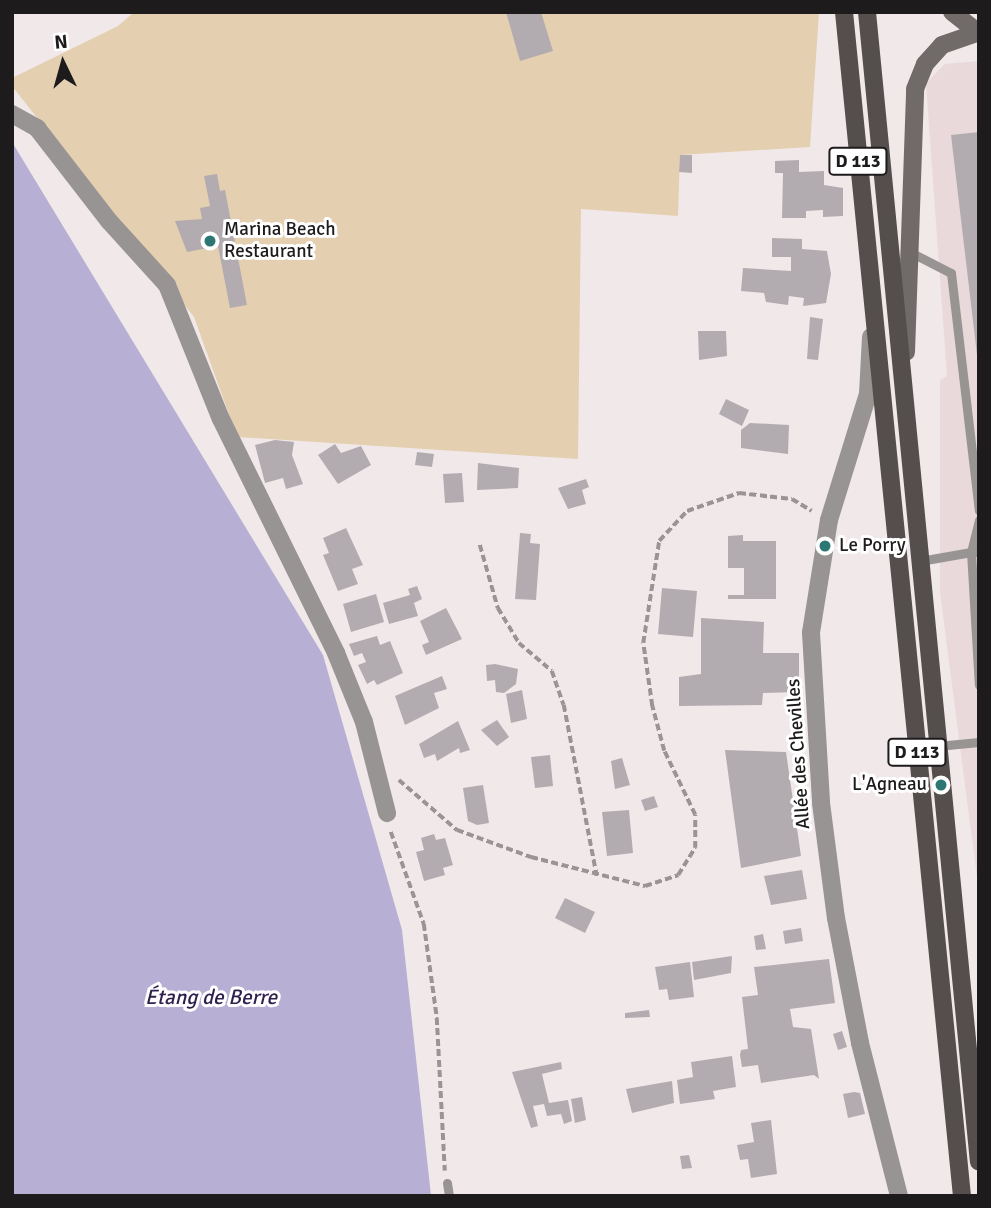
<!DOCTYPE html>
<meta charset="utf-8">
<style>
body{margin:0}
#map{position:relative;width:991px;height:1208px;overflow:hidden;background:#f1e8e9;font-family:Signika,sans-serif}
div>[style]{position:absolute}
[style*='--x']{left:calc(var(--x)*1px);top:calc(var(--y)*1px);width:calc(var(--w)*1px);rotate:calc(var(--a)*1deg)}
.built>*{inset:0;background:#ead9db}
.green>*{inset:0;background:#e5cfb1}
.water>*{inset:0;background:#b8afd4}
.building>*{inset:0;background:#b2acb1}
.path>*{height:3.5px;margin-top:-1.75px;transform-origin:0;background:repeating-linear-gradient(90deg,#9b9495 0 7px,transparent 0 10.5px)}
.service>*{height:9px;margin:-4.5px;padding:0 4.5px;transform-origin:4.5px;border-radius:4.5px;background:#979493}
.minor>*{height:18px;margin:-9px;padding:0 9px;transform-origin:9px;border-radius:9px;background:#979493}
.secondary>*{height:18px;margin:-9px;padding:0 9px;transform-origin:9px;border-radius:9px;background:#706b69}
.primary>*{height:18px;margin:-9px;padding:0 9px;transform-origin:9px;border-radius:9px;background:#544e4c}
.dots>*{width:19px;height:19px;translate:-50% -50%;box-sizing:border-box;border:4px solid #fff;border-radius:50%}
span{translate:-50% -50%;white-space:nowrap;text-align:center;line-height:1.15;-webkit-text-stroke:6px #fff;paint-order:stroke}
.shield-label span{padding:2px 5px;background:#fff;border:2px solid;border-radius:5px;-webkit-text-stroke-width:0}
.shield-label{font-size:18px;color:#1e1b1c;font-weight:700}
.poi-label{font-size:19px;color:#1e1b1c}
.left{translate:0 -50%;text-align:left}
.right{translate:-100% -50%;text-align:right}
.street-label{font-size:19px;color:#1e1b1c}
.water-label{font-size:21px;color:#2f1f4e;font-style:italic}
.frame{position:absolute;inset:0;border:14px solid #1e1b1c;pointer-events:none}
.north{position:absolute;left:28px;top:28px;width:70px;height:70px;-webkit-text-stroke:5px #fff;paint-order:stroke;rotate:355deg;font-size:19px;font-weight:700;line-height:28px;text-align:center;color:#1e1b1c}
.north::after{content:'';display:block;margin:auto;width:24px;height:32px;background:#1e1b1c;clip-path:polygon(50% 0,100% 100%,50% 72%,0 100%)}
</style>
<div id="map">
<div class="built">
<div style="clip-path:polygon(979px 61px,979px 893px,940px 592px,940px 380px,947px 376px,926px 83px,945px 64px)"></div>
</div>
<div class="green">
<div style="clip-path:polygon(134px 12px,819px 12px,810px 147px,680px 155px,678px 216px,581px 209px,578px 459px,237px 437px,194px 317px,12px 86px,12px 78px,118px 26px)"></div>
</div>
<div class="water">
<div style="clip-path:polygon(12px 142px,323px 655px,402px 930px,431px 1196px,12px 1196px)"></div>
</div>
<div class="building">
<div style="clip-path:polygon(506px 12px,541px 12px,553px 51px,520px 61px)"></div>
<div style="clip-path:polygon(979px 132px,979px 355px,977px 355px,951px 135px)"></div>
<div style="clip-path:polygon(680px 155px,692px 155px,692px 173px,679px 172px)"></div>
<div style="clip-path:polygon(799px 160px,799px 172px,824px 171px,824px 185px,843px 188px,843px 216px,823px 217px,823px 210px,806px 211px,806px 218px,782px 218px,783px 173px,775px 173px,775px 161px)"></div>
<div style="clip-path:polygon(217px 174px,220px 191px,225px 190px,247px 305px,230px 308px,218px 246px,187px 252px,175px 221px,202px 219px,200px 208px,210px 206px,204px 176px)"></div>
<div style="clip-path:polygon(772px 238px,802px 239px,802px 249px,827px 251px,831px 274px,826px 303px,803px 306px,804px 298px,789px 296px,788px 305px,766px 302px,764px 293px,741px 291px,743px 268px,791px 271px,791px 257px,772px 257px)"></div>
<div style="clip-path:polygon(810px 317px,823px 319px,818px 360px,807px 359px)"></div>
<div style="clip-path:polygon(698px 331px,726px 331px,727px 356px,699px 360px)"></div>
<div style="clip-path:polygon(726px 399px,749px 410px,742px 426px,719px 414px)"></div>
<div style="clip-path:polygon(750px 423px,789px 425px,788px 454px,741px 448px,741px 430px)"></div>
<div style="clip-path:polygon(275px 440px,294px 442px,292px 455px,303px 484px,286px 489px,283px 478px,265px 483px,255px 445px)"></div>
<div style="clip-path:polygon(335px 444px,341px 453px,361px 446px,371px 465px,338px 484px,318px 455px)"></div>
<div style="clip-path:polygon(417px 452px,434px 454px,432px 467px,415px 465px)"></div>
<div style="clip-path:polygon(478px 463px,519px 468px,518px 488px,477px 490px)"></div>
<div style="clip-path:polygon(462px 473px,464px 502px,445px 503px,443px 474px)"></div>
<div style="clip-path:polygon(586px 479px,589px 487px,582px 490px,586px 504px,568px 509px,558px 488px)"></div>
<div style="clip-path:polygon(346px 528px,363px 565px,352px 569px,358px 584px,338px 591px,323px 555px,329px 553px,323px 538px)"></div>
<div style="clip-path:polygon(520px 533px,531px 534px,530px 543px,540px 544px,536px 600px,515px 599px)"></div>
<div style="clip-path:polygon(743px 535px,743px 541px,776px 541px,776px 599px,728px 599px,728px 595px,744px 595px,744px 568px,728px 568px,728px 536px)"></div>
<div style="clip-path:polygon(417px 586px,422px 599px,414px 603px,418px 616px,389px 624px,383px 603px,410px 595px,408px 589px)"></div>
<div style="clip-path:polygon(662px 588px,697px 591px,693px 637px,658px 634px)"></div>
<div style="clip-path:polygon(376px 594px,384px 622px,351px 632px,343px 604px)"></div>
<div style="clip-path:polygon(446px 608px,462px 639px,426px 655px,422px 645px,429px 642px,420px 621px)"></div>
<div style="clip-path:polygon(701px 618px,764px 622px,763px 653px,799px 653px,799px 692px,763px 693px,762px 705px,679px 706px,679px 677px,701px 674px)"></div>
<div style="clip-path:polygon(377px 636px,380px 645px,390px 641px,403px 673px,377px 685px,374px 680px,367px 684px,358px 665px,366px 662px,362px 653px,354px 656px,349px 644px)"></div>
<div style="clip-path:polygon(495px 664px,518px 669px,516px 684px,504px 693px,496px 692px,495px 680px,487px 681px,486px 665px)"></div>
<div style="clip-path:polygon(442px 676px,447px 689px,434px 693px,439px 708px,405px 725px,395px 696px)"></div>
<div style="clip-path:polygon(522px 690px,527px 719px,511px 723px,506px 694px)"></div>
<div style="clip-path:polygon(497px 720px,509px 737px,497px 746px,481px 730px)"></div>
<div style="clip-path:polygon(458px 721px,470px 750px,460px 753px,459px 748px,437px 761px,435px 754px,424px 758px,419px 744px)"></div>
<div style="clip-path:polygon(725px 750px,786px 752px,801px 856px,741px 868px)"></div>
<div style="clip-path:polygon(550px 755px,553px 786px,535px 788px,531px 757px)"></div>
<div style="clip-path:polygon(622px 758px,630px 785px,615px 789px,611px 761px)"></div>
<div style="clip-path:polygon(483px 785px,489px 823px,477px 825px,468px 821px,463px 788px)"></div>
<div style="clip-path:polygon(654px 796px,658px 807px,645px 811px,641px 800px)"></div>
<div style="clip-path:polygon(629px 810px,633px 853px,607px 856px,602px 812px)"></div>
<div style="clip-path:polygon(434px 834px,436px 840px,445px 838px,453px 865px,443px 868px,445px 875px,424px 881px,416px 852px,424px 850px,421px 838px)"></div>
<div style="clip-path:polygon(802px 870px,807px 899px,771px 905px,764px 876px)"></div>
<div style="clip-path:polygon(565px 898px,595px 912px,585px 933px,555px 918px)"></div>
<div style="clip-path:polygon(801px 928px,803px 941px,785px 944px,783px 931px)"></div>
<div style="clip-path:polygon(763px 934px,766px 949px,756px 950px,754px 936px)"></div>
<div style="clip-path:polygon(732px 956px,731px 973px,694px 980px,692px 962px)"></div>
<div style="clip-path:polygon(829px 959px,835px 1003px,790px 1009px,793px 1027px,811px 1029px,819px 1079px,814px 1075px,761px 1083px,758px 1065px,742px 1067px,740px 1055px,741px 1050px,748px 1049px,742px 997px,758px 995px,754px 967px)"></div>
<div style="clip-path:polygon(690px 962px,694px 997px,669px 1000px,667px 989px,659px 990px,655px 967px)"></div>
<div style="clip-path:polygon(649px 1010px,650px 1017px,625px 1018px,625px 1013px)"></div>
<div style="clip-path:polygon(842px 1031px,847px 1047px,838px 1050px,833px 1034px)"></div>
<div style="clip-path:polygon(732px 1056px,736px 1087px,713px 1091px,715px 1099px,680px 1104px,677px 1080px,693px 1077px,691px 1062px)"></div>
<div style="clip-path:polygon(561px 1062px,562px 1069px,542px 1074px,549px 1103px,568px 1100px,572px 1121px,564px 1124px,561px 1114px,547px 1116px,544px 1104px,533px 1106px,538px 1126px,531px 1128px,512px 1072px)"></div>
<div style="clip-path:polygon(672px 1081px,674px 1103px,632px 1113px,626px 1089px)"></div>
<div style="clip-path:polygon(854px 1092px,860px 1093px,865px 1114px,848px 1118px,843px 1094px)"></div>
<div style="clip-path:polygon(582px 1097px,586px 1120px,575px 1123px,571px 1099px)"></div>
<div style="clip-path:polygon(771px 1120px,777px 1174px,751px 1178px,748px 1159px,740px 1160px,737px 1145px,754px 1142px,751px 1123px)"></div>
<div style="clip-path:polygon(689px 1155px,692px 1168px,682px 1169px,680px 1156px)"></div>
</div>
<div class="path">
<div style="--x:480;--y:545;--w:66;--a:74.1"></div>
<div style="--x:498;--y:608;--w:41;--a:59"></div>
<div style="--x:519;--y:643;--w:43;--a:40.3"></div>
<div style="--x:552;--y:671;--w:36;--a:71"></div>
<div style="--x:564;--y:705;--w:174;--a:79.1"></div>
<div style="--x:399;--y:780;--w:77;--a:40.8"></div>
<div style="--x:457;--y:830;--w:79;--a:20"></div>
<div style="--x:531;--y:857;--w:118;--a:14.3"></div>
<div style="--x:645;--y:886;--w:35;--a:-18"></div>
<div style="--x:678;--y:875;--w:32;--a:-58"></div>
<div style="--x:695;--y:848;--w:33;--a:-90"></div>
<div style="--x:695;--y:815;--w:71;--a:-115.8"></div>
<div style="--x:664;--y:751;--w:47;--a:-104.9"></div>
<div style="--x:652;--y:706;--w:64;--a:-98.1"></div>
<div style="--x:643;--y:643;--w:103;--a:-81.1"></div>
<div style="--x:659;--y:541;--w:41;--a:-47"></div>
<div style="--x:687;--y:511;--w:55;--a:-19.1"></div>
<div style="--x:739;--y:493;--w:53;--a:6.5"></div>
<div style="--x:792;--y:499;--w:23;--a:31"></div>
<div style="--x:391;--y:832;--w:98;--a:70.3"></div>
<div style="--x:424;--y:924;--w:95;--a:82.1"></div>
<div style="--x:437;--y:1018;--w:153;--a:87"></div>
</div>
<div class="service">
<div style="--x:910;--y:252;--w:46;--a:27.1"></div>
<div style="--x:951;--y:273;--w:239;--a:83.3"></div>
<div style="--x:979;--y:552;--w:8;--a:180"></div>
<div style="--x:971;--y:552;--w:133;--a:86.6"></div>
<div style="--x:920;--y:561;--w:52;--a:-10"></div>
<div style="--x:971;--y:552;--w:33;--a:-76"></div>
<div style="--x:937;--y:746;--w:42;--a:-5.4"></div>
<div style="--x:447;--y:1183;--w:13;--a:81"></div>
</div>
<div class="minor">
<div style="--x:12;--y:114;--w:29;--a:29"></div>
<div style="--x:37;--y:128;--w:118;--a:52.3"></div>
<div style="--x:109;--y:221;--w:86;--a:47.8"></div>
<div style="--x:167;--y:285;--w:144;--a:68.1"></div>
<div style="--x:221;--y:419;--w:261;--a:63.8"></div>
<div style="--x:336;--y:653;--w:74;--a:67.9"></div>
<div style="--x:364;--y:722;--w:94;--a:75.8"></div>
<div style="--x:871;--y:337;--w:57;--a:93"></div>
<div style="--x:868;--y:394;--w:132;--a:107.2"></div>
<div style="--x:829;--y:520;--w:114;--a:99.1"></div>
<div style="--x:811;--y:633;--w:170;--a:86.6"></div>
<div style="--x:821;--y:803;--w:116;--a:82.6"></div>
<div style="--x:836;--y:918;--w:127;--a:79.1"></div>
<div style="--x:860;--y:1043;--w:158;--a:75.7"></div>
</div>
<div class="secondary">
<div style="--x:952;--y:12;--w:31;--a:38"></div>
<div style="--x:906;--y:352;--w:263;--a:-88"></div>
<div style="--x:915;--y:89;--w:27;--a:-68"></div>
<div style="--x:925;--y:64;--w:25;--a:-48"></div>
<div style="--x:942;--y:45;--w:39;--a:-19"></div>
</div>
<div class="primary">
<div style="--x:844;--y:12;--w:1190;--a:84.31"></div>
<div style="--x:867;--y:12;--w:1155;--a:84.44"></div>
</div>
<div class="dots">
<div style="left:210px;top:241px;background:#2c7674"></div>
<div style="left:825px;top:546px;background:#2c7674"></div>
<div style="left:941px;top:785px;background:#2c7674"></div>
</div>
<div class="shield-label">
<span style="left:858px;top:161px">D 113</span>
<span style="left:917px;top:752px">D 113</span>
</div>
<div class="poi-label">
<span class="left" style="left:224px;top:241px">Marina Beach<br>Restaurant</span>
<span class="left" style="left:839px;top:546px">Le Porry</span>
<span class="right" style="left:927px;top:785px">L'Agneau</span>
</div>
<div class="street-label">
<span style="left:799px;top:754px;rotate:-94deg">Allée des Chevilles</span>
</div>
<div class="water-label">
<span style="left:211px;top:997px">Étang de Berre</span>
</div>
<div class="frame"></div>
<div class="north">N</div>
</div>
